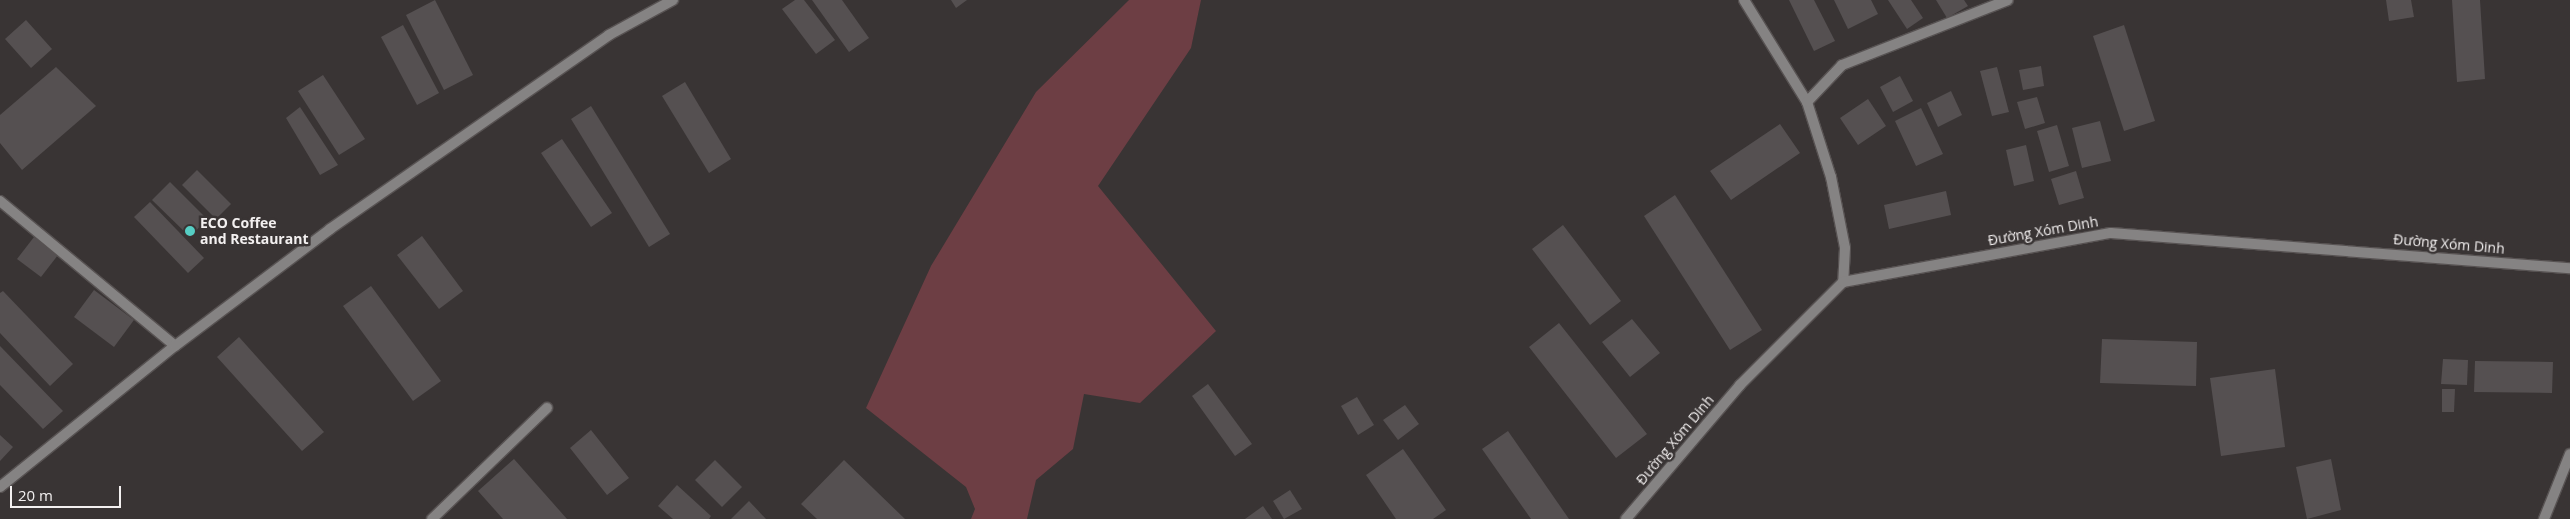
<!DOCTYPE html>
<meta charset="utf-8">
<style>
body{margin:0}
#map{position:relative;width:2570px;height:519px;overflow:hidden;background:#393434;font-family:"Open Sans",sans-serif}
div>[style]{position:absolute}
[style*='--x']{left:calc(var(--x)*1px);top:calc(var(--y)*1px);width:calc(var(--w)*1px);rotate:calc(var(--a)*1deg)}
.green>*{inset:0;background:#6d3e44}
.building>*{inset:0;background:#555051}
.roads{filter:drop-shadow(1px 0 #575252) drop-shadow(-1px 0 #575252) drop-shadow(0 1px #575252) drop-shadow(0 -1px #575252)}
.minor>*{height:10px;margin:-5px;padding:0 5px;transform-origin:5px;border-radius:5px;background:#858383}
.dots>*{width:14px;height:14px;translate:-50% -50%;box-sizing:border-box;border:2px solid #393434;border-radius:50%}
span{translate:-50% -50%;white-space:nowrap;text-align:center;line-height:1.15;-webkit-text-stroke:5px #393434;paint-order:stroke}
.poi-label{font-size:14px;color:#f3f0f0;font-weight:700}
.left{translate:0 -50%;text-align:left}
.street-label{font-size:14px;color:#f3f0f0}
.scale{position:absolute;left:10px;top:486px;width:111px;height:22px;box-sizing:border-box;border:2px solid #f3f0f0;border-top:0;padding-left:6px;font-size:15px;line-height:18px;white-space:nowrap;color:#f3f0f0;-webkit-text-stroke:4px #393434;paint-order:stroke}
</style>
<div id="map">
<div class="green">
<div style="clip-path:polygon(1129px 0,1201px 0,1191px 48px,1098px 186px,1216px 331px,1140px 403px,1084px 394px,1073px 449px,1036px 480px,1027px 519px,971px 519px,975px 509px,966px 487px,866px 408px,931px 266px,1036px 92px)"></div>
</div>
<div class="building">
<div style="clip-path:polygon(435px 0,473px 75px,444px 90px,406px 15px)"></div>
<div style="clip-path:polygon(795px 0,804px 0,835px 40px,816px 54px,782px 9px)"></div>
<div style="clip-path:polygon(812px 0,842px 0,869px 38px,849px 52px)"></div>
<div style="clip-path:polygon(951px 0,967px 0,956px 8px)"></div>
<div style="clip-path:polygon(1789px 0,1814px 0,1835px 41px,1814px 51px)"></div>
<div style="clip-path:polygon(1834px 0,1871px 0,1878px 14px,1848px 29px)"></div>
<div style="clip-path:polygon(1888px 0,1911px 0,1923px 18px,1907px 29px)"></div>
<div style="clip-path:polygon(1936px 0,1964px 0,1968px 6px,1947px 18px)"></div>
<div style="clip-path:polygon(2386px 0,2411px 0,2414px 17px,2389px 21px)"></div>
<div style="clip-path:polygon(2452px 0,2480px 0,2485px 79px,2457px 82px)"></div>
<div style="clip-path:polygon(26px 20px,52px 49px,31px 68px,5px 39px)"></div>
<div style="clip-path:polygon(403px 25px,439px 93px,417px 105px,381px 37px)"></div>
<div style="clip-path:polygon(2124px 25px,2155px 121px,2124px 131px,2093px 36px)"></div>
<div style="clip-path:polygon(2041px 66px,2044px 86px,2023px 90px,2019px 70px)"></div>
<div style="clip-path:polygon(56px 67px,96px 106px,22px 170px,0 143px,0 115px)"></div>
<div style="clip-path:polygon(1997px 67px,2009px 112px,1992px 116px,1980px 71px)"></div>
<div style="clip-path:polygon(323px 75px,365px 139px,339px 155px,298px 91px)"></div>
<div style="clip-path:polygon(1900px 76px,1913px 101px,1893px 112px,1880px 87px)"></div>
<div style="clip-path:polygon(685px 82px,731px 159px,709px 173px,662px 96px)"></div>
<div style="clip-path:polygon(1951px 91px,1962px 115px,1938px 127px,1927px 103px)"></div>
<div style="clip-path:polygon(2037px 97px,2045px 123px,2025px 129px,2017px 102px)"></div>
<div style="clip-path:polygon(1868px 99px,1886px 126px,1858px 145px,1840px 118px)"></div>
<div style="clip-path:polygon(591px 106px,670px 234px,649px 247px,571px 119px)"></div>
<div style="clip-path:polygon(300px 107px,338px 165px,320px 175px,286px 118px)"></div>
<div style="clip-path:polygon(1921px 108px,1943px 154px,1916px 166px,1895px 121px)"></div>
<div style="clip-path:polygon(2100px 121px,2111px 161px,2082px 168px,2072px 128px)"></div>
<div style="clip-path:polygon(1780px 124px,1800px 153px,1731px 200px,1710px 171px)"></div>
<div style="clip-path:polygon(2057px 125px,2069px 166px,2049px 172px,2037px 131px)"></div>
<div style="clip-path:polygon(562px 139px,612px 213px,591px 227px,541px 153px)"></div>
<div style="clip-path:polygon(2026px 145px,2034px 181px,2014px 186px,2006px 150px)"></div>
<div style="clip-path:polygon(197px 170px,231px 204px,216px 219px,182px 185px)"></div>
<div style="clip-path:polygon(2076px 171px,2084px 198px,2059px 205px,2051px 179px)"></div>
<div style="clip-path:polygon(170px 182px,207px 219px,190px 237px,152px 200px)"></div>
<div style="clip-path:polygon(1946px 191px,1951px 215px,1889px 229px,1884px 205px)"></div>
<div style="clip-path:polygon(1675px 195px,1762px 330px,1730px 350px,1644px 216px)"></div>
<div style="clip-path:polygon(150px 202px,204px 258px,188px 273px,134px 217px)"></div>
<div style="clip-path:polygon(1563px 225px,1621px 301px,1590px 325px,1532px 249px)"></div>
<div style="clip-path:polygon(422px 236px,463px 291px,439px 309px,397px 255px)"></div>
<div style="clip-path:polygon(34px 237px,58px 255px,41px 277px,17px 259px)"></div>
<div style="clip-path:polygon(371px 286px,441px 381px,413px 401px,343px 306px)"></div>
<div style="clip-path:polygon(94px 290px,134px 320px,114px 347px,74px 317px)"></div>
<div style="clip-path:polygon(3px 291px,73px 364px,50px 386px,0 333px,0 293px)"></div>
<div style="clip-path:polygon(1632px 319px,1660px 353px,1630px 377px,1602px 342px)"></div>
<div style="clip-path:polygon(1559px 323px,1647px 434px,1616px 458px,1529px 347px)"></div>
<div style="clip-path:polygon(239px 337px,324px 432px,302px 451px,217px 357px)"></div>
<div style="clip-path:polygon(2102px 339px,2197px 342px,2196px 386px,2100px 383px)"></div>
<div style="clip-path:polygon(0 346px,63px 411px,43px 429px,0 385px)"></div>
<div style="clip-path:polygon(2443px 359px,2468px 360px,2467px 385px,2441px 384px)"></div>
<div style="clip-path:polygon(2475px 361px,2553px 362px,2552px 393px,2474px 392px)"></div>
<div style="clip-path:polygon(2275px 369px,2285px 447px,2221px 456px,2210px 378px)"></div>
<div style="clip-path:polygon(1208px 384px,1252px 444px,1235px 456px,1192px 396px)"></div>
<div style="clip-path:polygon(2442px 389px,2455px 389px,2454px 412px,2442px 412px)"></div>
<div style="clip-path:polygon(1357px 397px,1374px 425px,1358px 435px,1341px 406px)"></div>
<div style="clip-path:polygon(1405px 405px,1419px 424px,1398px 440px,1383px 420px)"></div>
<div style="clip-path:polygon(591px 430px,629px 478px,607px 495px,570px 448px)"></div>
<div style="clip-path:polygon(1508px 431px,1569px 519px,1531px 519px,1482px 449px)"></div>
<div style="clip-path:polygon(0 435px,13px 447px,0 461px)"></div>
<div style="clip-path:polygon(1403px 449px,1446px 510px,1433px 519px,1396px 519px,1366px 475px)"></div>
<div style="clip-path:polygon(514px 459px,567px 519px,503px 519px,478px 491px)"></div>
<div style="clip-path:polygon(2331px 459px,2341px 510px,2307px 519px,2296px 467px)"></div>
<div style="clip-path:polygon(715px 460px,742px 487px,722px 507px,695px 480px)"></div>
<div style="clip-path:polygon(844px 460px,905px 519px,817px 519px,801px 504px)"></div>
<div style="clip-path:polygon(677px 485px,711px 516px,709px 519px,673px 519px,658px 506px)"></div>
<div style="clip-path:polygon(1290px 490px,1302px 509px,1284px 519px,1273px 501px)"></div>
<div style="clip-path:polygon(749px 501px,766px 519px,731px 519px)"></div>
<div style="clip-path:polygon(1263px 506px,1272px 519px,1245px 519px)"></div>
</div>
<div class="roads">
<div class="minor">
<div style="--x:1744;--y:0;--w:120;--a:58.3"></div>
<div style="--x:1807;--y:102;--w:79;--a:72.3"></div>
<div style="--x:1831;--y:177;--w:72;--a:78.8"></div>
<div style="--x:1845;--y:248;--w:34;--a:93"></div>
<div style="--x:1807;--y:102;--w:51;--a:-46.6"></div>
<div style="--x:1842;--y:65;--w:178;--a:-21.4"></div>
<div style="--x:0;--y:201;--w:227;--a:39.6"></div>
<div style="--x:0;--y:487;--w:225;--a:-38.9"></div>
<div style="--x:175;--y:346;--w:194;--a:-37"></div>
<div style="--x:330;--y:229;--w:340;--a:-34.8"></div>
<div style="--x:609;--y:35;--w:73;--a:-28.7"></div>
<div style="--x:432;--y:519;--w:160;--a:-44"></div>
<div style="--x:1626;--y:519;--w:176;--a:-49.6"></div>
<div style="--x:1740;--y:385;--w:146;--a:-45"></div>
<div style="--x:1843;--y:282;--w:272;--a:-10.4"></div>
<div style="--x:2111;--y:233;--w:460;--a:4.4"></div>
<div style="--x:2544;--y:519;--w:70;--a:-68.2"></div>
</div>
</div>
<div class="dots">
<div style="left:190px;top:231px;background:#56cec4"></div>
</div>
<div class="poi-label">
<span class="left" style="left:200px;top:231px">ECO Coffee<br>and Restaurant</span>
</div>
<div class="street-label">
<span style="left:2043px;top:231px;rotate:-10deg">Đường Xóm Dinh</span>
<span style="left:2449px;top:244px;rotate:5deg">Đường Xóm Dinh</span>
<span style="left:1675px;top:440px;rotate:-50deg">Đường Xóm Dinh</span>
</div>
<div class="scale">20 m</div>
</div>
